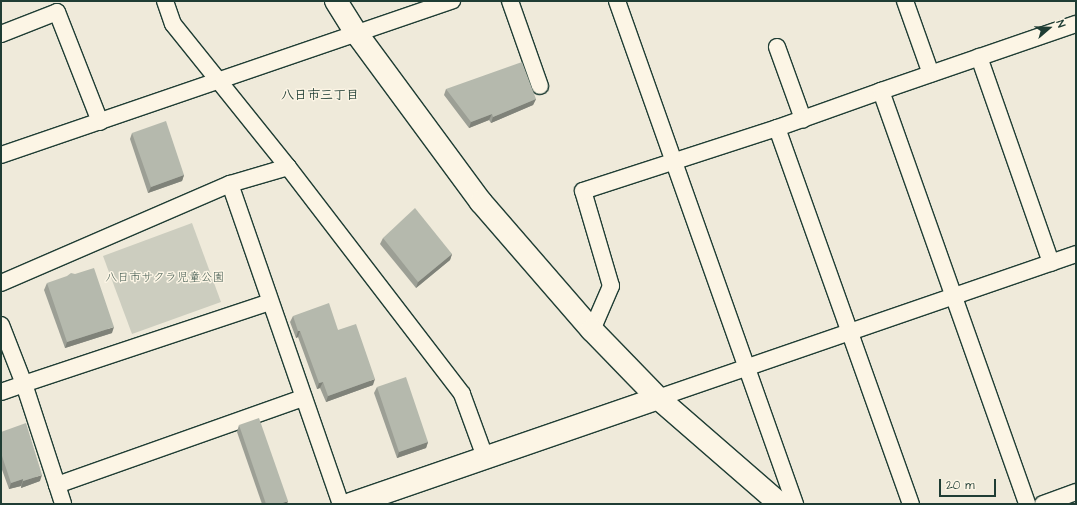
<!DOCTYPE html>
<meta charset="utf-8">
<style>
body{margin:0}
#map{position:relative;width:1077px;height:505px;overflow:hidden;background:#efeada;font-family:"Architects Daughter","Klee One",sans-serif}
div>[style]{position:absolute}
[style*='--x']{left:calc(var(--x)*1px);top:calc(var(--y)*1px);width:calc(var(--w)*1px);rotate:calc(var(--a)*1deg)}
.green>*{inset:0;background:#cccdbf}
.roads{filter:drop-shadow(1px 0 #1f3d34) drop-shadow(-1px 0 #1f3d34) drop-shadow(0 1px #1f3d34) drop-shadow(0 -1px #1f3d34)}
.street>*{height:16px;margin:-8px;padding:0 8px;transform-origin:8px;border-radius:8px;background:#fcf5e5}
.secondary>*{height:22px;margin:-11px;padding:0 11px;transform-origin:11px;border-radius:11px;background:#fcf5e5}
.wall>*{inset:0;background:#9c9f95}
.shaded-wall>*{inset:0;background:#7f8279}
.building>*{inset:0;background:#b5b9ad}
span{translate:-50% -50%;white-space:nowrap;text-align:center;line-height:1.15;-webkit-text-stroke:3px #fcf5e5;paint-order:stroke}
.park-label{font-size:12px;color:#425a50}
.neighbourhood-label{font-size:13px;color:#1f3d34;font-weight:700}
.frame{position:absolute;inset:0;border:2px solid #1f3d34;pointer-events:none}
.north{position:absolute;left:1029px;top:8px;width:40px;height:40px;-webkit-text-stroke:3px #fcf5e5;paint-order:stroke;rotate:70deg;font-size:11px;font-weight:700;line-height:16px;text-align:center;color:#1f3d34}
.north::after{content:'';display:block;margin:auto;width:14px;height:18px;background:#1f3d34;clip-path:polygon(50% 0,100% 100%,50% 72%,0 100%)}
.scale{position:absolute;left:939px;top:479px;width:57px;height:18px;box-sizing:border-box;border:2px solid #1f3d34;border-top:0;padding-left:5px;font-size:12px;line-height:14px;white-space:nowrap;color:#1f3d34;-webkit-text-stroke:3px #fcf5e5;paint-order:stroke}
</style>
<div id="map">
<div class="green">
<div style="clip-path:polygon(192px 223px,221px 302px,132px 334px,103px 256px)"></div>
</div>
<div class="roads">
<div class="street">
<div style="--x:165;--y:1;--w:24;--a:71"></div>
<div style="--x:173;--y:24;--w:184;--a:51.2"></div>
<div style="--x:288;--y:167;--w:60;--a:163.7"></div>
<div style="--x:230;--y:184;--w:339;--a:70.9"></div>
<div style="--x:510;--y:1;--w:90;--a:70.6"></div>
<div style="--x:617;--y:1;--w:534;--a:70.51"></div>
<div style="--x:905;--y:1;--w:77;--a:70.4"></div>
<div style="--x:1;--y:34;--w:60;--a:-21.4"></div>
<div style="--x:57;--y:12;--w:118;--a:68.6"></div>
<div style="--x:777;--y:47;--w:77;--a:70.1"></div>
<div style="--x:979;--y:57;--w:218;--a:70.7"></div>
<div style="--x:881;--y:91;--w:206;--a:-19"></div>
<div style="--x:777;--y:128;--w:399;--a:70.4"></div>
<div style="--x:1;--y:155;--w:477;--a:-18.9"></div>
<div style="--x:288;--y:167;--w:286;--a:52.5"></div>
<div style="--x:462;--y:394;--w:67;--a:69.9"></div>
<div style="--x:1;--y:283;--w:249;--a:-23.4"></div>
<div style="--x:270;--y:302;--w:259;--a:161.6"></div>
<div style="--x:24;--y:384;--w:106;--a:71.9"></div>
<div style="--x:57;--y:485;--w:261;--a:-19.5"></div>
<div style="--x:1;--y:325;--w:63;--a:68.7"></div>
<div style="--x:24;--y:384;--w:24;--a:161"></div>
<div style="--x:592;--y:330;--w:48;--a:-66.6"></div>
<div style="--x:611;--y:286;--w:99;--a:-106.4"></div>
<div style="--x:583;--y:191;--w:204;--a:-18"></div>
<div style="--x:777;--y:128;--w:110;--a:-19.6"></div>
<div style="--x:881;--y:91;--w:438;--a:70.5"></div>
<div style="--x:658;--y:398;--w:442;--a:-19"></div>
<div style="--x:57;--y:485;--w:20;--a:72"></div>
<div style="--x:1043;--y:504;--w:35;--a:-20"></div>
</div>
<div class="secondary">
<div style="--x:336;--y:1;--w:39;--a:58"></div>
<div style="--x:357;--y:34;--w:209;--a:53.6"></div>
<div style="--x:481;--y:202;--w:169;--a:49.1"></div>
<div style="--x:592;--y:330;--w:95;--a:45.9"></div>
<div style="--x:658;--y:398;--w:162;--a:41"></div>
<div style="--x:351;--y:504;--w:325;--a:-19"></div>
</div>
</div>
<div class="wall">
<div style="clip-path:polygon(446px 89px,536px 99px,533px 105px,491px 123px,489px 120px,469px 128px,444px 95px)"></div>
<div style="clip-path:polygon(132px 133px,184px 175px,182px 181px,148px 193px,130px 139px)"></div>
<div style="clip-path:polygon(383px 238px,452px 254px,450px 260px,416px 288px,380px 244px)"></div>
<div style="clip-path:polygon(47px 283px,112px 333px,65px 348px,44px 290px)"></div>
<div style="clip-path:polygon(293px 316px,338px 330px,373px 385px,326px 402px,320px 388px,317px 389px,298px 337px,296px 338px,290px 322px)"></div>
<div style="clip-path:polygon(377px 387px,428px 442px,426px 448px,397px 458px,374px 393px)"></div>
<div style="clip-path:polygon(239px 425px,287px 504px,262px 504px,237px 432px)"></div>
<div style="clip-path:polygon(1px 432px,40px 481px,21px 488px,21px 486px,9px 489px,1px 467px)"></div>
</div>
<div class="shaded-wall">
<div style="clip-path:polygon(536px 99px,533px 105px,491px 123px,493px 117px)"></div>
<div style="clip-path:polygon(492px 114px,489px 120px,469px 128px,471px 122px)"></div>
<div style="clip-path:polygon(184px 175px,182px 181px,148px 193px,151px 187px)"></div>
<div style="clip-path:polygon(452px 254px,450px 260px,416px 288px,418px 282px)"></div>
<div style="clip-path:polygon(114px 327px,112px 333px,65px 348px,67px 342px)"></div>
<div style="clip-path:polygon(298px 331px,300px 331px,298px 337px,296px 338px)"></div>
<div style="clip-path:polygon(375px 379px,373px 385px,326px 402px,328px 396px)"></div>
<div style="clip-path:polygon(323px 382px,320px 388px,317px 389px,319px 383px)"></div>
<div style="clip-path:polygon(428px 442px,426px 448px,397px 458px,399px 452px)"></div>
<div style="clip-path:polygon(42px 475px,40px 481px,21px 488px,23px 481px)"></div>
<div style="clip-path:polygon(23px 479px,21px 486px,9px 489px,11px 483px)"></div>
<div style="clip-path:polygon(288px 501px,287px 504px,280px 504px)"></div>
</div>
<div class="building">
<div style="clip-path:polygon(522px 62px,536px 99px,493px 117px,492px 114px,471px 122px,446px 89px)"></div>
<div style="clip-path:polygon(166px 121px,184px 175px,151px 187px,132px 133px)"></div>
<div style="clip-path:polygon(415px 208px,452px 254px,418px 282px,383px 238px)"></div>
<div style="clip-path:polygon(94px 268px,114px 327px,67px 342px,47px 283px,67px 276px,71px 273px,75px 274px)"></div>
<div style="clip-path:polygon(329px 303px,338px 330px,356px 324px,375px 379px,328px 396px,323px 382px,319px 383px,300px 331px,298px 331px,293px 316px)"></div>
<div style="clip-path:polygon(406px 377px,428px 442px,399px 452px,377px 387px)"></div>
<div style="clip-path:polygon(259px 418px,288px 501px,280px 504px,266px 504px,239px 425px)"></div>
<div style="clip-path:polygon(26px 423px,42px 475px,23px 481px,23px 479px,11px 483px,2px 456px,1px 456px,1px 432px)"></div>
</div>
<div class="park-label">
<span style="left:165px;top:278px">八日市サクラ児童公園</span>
</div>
<div class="neighbourhood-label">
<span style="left:320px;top:95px">八日市三丁目</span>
</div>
<div class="frame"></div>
<div class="north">N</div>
<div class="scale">20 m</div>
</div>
